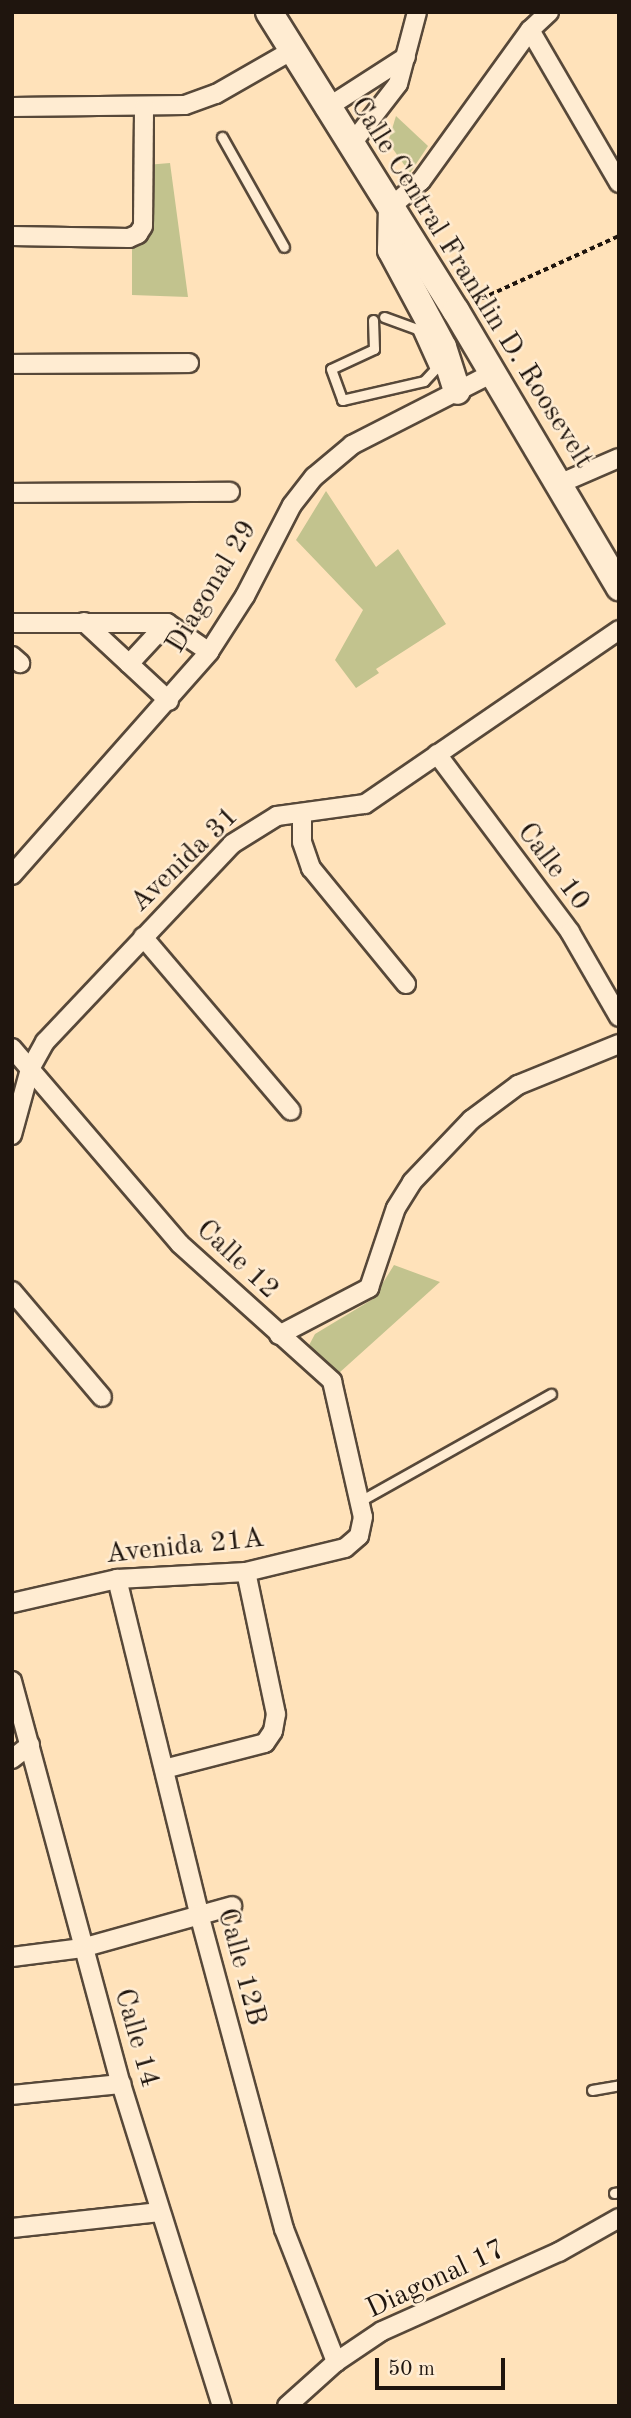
<!DOCTYPE html>
<style>
body{margin:0}
#map{position:relative;width:631px;height:2418px;overflow:hidden;background:#ffe2ba;font-family:"Old Standard TT",serif}
div>[style]{position:absolute}
[style*='--x']{left:calc(var(--x)*1px);top:calc(var(--y)*1px);width:calc(var(--w)*1px);rotate:calc(var(--a)*1deg)}
.green>*{inset:0;background:#c2c38e}
.path>*{height:3.5px;margin-top:-1.75px;transform-origin:0;background:repeating-linear-gradient(90deg,#1f150e 0 5px,transparent 0 8.5px)}
.roads{filter:drop-shadow(2px 0 #574839) drop-shadow(-2px 0 #574839) drop-shadow(0 2px #574839) drop-shadow(0 -2px #574839)}
.service>*{height:9px;margin:-4.5px;padding:0 4.5px;transform-origin:4.5px;border-radius:4.5px;background:#ffecd2}
.minor>*{height:18px;margin:-9px;padding:0 9px;transform-origin:9px;border-radius:9px;background:#ffecd2}
.secondary>*{height:26px;margin:-13px;padding:0 13px;transform-origin:13px;border-radius:13px;background:#ffecd2}
span{translate:-50% -50%;white-space:nowrap;text-align:center;line-height:1.15;-webkit-text-stroke:5px #ffecd2;paint-order:stroke}
.street-label{font-size:28px;color:#1f150e}
.frame{position:absolute;inset:0;border:14px solid #1f150e;pointer-events:none}
.scale{position:absolute;left:375px;top:2358px;width:130px;height:32px;box-sizing:border-box;border:4px solid #1f150e;border-top:0;padding-left:9px;font-size:21px;line-height:24px;white-space:nowrap;color:#1f150e;-webkit-text-stroke:5px #ffecd2;paint-order:stroke}
</style>
<div id="map">
<div class="green">
<div style="clip-path:polygon(396px 116px,428px 146px,410px 173px,388px 142px)"></div>
<div style="clip-path:polygon(170px 163px,188px 297px,132px 295px,132px 247px,146px 238px,146px 165px)"></div>
<div style="clip-path:polygon(326px 491px,376px 567px,398px 549px,446px 624px,376px 669px,379px 673px,356px 688px,335px 660px,363px 610px,296px 540px)"></div>
<div style="clip-path:polygon(394px 1265px,440px 1282px,339px 1373px,307px 1349px,315px 1334px,373px 1299px)"></div>
</div>
<div class="path">
<div style="--x:474;--y:302;--w:159;--a:-24.5"></div>
</div>
<div class="roads">
<div class="service">
<div style="--x:222;--y:137;--w:126;--a:60.6"></div>
<div style="--x:373;--y:320;--w:29;--a:88"></div>
<div style="--x:374;--y:349;--w:47;--a:155.1"></div>
<div style="--x:331;--y:369;--w:33;--a:70"></div>
<div style="--x:342;--y:400;--w:84;--a:-13"></div>
<div style="--x:424;--y:381;--w:16;--a:-47"></div>
<div style="--x:435;--y:369;--w:44;--a:-114.2"></div>
<div style="--x:417;--y:329;--w:35;--a:-160"></div>
<div style="--x:360;--y:1501;--w:219;--a:-29.3"></div>
<div style="--x:592;--y:2090;--w:27;--a:-10"></div>
<div style="--x:614;--y:2193;--w:5;--a:-11"></div>
</div>
<div class="minor">
<div style="--x:530;--y:30;--w:177;--a:59.8"></div>
<div style="--x:12;--y:107;--w:173;--a:-0.7"></div>
<div style="--x:185;--y:105;--w:33;--a:-20"></div>
<div style="--x:216;--y:94;--w:86;--a:-29.8"></div>
<div style="--x:325;--y:109;--w:96;--a:-32.7"></div>
<div style="--x:350;--y:146;--w:78;--a:-52.3"></div>
<div style="--x:398;--y:84;--w:74;--a:-75.2"></div>
<div style="--x:392;--y:206;--w:38;--a:-41"></div>
<div style="--x:421;--y:181;--w:186;--a:-54.2"></div>
<div style="--x:530;--y:30;--w:26;--a:-43"></div>
<div style="--x:12;--y:236;--w:117;--a:1"></div>
<div style="--x:129;--y:238;--w:10;--a:-24"></div>
<div style="--x:138;--y:234;--w:9;--a:-58"></div>
<div style="--x:143;--y:226;--w:119;--a:-89.5"></div>
<div style="--x:12;--y:364;--w:177;--a:-0.3"></div>
<div style="--x:559;--y:484;--w:65;--a:-23.4"></div>
<div style="--x:12;--y:493;--w:218;--a:-0.3"></div>
<div style="--x:84;--y:622;--w:116;--a:42.9"></div>
<div style="--x:12;--y:623;--w:155;--a:0"></div>
<div style="--x:167;--y:623;--w:51;--a:34.6"></div>
<div style="--x:12;--y:656;--w:11;--a:41"></div>
<div style="--x:129;--y:664;--w:56;--a:-47.2"></div>
<div style="--x:437;--y:754;--w:222;--a:53.2"></div>
<div style="--x:570;--y:932;--w:98;--a:60"></div>
<div style="--x:302;--y:813;--w:29;--a:90"></div>
<div style="--x:302;--y:842;--w:28;--a:71"></div>
<div style="--x:311;--y:868;--w:150;--a:50.7"></div>
<div style="--x:12;--y:875;--w:298;--a:-48.5"></div>
<div style="--x:209;--y:652;--w:67;--a:-57.3"></div>
<div style="--x:245;--y:596;--w:102;--a:-62.7"></div>
<div style="--x:292;--y:505;--w:36;--a:-52"></div>
<div style="--x:314;--y:477;--w:50;--a:-40.1"></div>
<div style="--x:352;--y:445;--w:158;--a:-27.1"></div>
<div style="--x:143;--y:937;--w:228;--a:49.6"></div>
<div style="--x:12;--y:1048;--w:258;--a:49.4"></div>
<div style="--x:180;--y:1244;--w:205;--a:42"></div>
<div style="--x:332;--y:1381;--w:139;--a:77.2"></div>
<div style="--x:363;--y:1517;--w:19;--a:102"></div>
<div style="--x:359;--y:1536;--w:18;--a:139"></div>
<div style="--x:345;--y:1548;--w:102;--a:166.4"></div>
<div style="--x:246;--y:1572;--w:129;--a:176.9"></div>
<div style="--x:117;--y:1579;--w:108;--a:167.1"></div>
<div style="--x:12;--y:1135;--w:68;--a:-74.7"></div>
<div style="--x:30;--y:1069;--w:31;--a:-61"></div>
<div style="--x:45;--y:1042;--w:272;--a:-46.6"></div>
<div style="--x:232;--y:844;--w:53;--a:-31.9"></div>
<div style="--x:277;--y:816;--w:89;--a:-7.8"></div>
<div style="--x:365;--y:804;--w:308;--a:-34.4"></div>
<div style="--x:12;--y:1291;--w:139;--a:49.7"></div>
<div style="--x:279;--y:1335;--w:102;--a:-27.6"></div>
<div style="--x:369;--y:1288;--w:84;--a:-71.4"></div>
<div style="--x:396;--y:1208;--w:31;--a:-58"></div>
<div style="--x:412;--y:1182;--w:86;--a:-46.4"></div>
<div style="--x:471;--y:1120;--w:59;--a:-36.7"></div>
<div style="--x:518;--y:1085;--w:109;--a:-22.1"></div>
<div style="--x:117;--y:1579;--w:345;--a:76.2"></div>
<div style="--x:199;--y:1914;--w:326;--a:74.9"></div>
<div style="--x:284;--y:2229;--w:143;--a:68.6"></div>
<div style="--x:12;--y:1681;--w:417;--a:74.9"></div>
<div style="--x:121;--y:2084;--w:337;--a:72.6"></div>
<div style="--x:12;--y:1759;--w:23;--a:-38"></div>
<div style="--x:164;--y:1769;--w:104;--a:-14.4"></div>
<div style="--x:265;--y:1743;--w:14;--a:-56"></div>
<div style="--x:273;--y:1731;--w:17;--a:-80"></div>
<div style="--x:276;--y:1714;--w:145;--a:-101.9"></div>
<div style="--x:12;--y:1957;--w:71;--a:-7.3"></div>
<div style="--x:82;--y:1948;--w:156;--a:-15.6"></div>
<div style="--x:12;--y:2095;--w:110;--a:-5.8"></div>
<div style="--x:12;--y:2228;--w:149;--a:-6.2"></div>
<div style="--x:287;--y:2406;--w:66;--a:-41.9"></div>
<div style="--x:336;--y:2362;--w:55;--a:-34"></div>
<div style="--x:382;--y:2331;--w:194;--a:-24.1"></div>
<div style="--x:559;--y:2252;--w:69;--a:-29.5"></div>
</div>
<div class="secondary">
<div style="--x:269;--y:12;--w:353;--a:58"></div>
<div style="--x:456;--y:311;--w:321;--a:59.4"></div>
<div style="--x:392;--y:206;--w:44;--a:91.3"></div>
<div style="--x:391;--y:250;--w:110;--a:61.8"></div>
<div style="--x:443;--y:347;--w:46;--a:72.3"></div>
</div>
</div>
<div class="street-label">
<span style="left:471px;top:283px;rotate:58deg">Calle Central Franklin D. Roosevelt</span>
<span style="left:212px;top:587px;rotate:-59deg">Diagonal 29</span>
<span style="left:185px;top:860px;rotate:-44deg">Avenida 31</span>
<span style="left:553px;top:867px;rotate:53deg">Calle 10</span>
<span style="left:237px;top:1260px;rotate:43deg">Calle 12</span>
<span style="left:185px;top:1547px;rotate:-6deg">Avenida 21A</span>
<span style="left:241px;top:1967px;rotate:75deg">Calle 12B</span>
<span style="left:136px;top:2038px;rotate:74deg">Calle 14</span>
<span style="left:436px;top:2280px;rotate:-25deg">Diagonal 17</span>
</div>
<div class="frame"></div>
<div class="scale">50 m</div>
</div>
